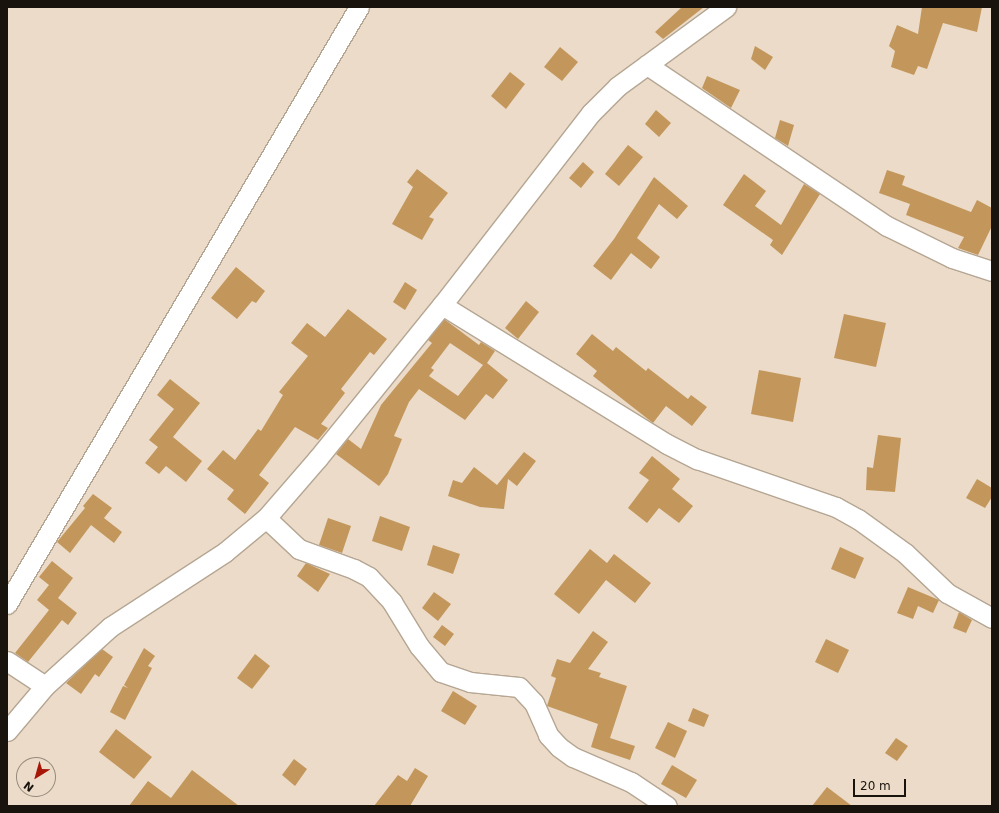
<!DOCTYPE html>
<style>
body{margin:0}
#map{position:relative;width:999px;height:813px;overflow:hidden;background:#ebdbc8;font-family:"DejaVu Sans",sans-serif}
div>[style]{position:absolute}
[style*='--x']{left:calc(var(--x)*1px);top:calc(var(--y)*1px);width:calc(var(--w)*1px);rotate:calc(var(--a)*1deg)}
.building>*{inset:0;background:#c3975b}
.roads{filter:drop-shadow(1px 0 #b5a693) drop-shadow(-1px 0 #b5a693) drop-shadow(0 1px #b5a693) drop-shadow(0 -1px #b5a693)}
.minor>*{height:19px;margin:-9.5px;padding:0 9.5px;transform-origin:9.5px;border-radius:9.5px;background:#fff}
span{translate:-50% -50%;white-space:nowrap;text-align:center;line-height:1.15;-webkit-text-stroke:3.5px #ebdbc8;paint-order:stroke}
.frame{position:absolute;inset:0;border:8px solid #18130c;pointer-events:none}
.north{position:absolute;left:16px;top:757px;width:40px;height:40px;box-sizing:border-box;background:#ebdbc8;border:1px solid #978b7d;border-radius:50%;rotate:217deg;font-size:11px;font-weight:700;line-height:16px;text-align:center;color:#18130c}
.north::after{content:'';display:block;margin:auto;width:14px;height:18px;background:#a81608;clip-path:polygon(50% 0,100% 100%,50% 72%,0 100%)}
.scale{position:absolute;left:853px;top:779px;width:53px;height:18px;box-sizing:border-box;border:2px solid #18130c;border-top:0;padding-left:5px;font-size:12px;line-height:14px;white-space:nowrap;color:#18130c;-webkit-text-stroke:3px #ebdbc8;paint-order:stroke}
</style>
<div id="map">
<div class="building">
<div style="clip-path:polygon(682px 7px,704px 7px,663px 39px,655px 32px)"></div>
<div style="clip-path:polygon(922px 7px,982px 7px,977px 32px,943px 23px,927px 69px,918px 66px,914px 75px,891px 67px,895px 51px,889px 46px,897px 25px,918px 34px)"></div>
<div style="clip-path:polygon(755px 46px,773px 57px,765px 70px,751px 59px)"></div>
<div style="clip-path:polygon(560px 47px,578px 62px,562px 81px,544px 67px)"></div>
<div style="clip-path:polygon(510px 72px,525px 84px,506px 109px,491px 96px)"></div>
<div style="clip-path:polygon(707px 76px,740px 90px,731px 108px,702px 88px)"></div>
<div style="clip-path:polygon(656px 110px,671px 123px,659px 137px,645px 124px)"></div>
<div style="clip-path:polygon(780px 120px,794px 125px,788px 146px,775px 138px)"></div>
<div style="clip-path:polygon(628px 145px,643px 157px,619px 186px,605px 174px)"></div>
<div style="clip-path:polygon(583px 162px,594px 172px,581px 188px,569px 178px)"></div>
<div style="clip-path:polygon(417px 169px,448px 193px,429px 217px,434px 219px,422px 240px,392px 224px,413px 187px,407px 182px)"></div>
<div style="clip-path:polygon(887px 170px,905px 176px,902px 185px,971px 212px,977px 200px,992px 208px,992px 226px,978px 255px,958px 248px,964px 237px,906px 215px,910px 204px,879px 193px)"></div>
<div style="clip-path:polygon(744px 174px,766px 191px,755px 206px,781px 225px,804px 184px,820px 194px,782px 255px,770px 245px,773px 240px,723px 205px)"></div>
<div style="clip-path:polygon(654px 177px,688px 206px,677px 219px,659px 204px,637px 238px,660px 257px,651px 269px,631px 253px,611px 280px,593px 266px,614px 239px)"></div>
<div style="clip-path:polygon(236px 267px,265px 291px,256px 303px,252px 301px,237px 319px,211px 298px)"></div>
<div style="clip-path:polygon(405px 282px,417px 290px,405px 310px,393px 302px)"></div>
<div style="clip-path:polygon(526px 301px,539px 312px,518px 339px,505px 328px)"></div>
<div style="clip-path:polygon(348px 309px,387px 339px,374px 355px,370px 352px,341px 389px,345px 393px,321px 424px,328px 428px,318px 440px,295px 427px,259px 475px,269px 483px,245px 514px,227px 499px,234px 490px,207px 469px,223px 450px,235px 460px,258px 429px,261px 431px,283px 395px,279px 392px,308px 356px,291px 343px,307px 323px,325px 337px)"></div>
<div style="clip-path:polygon(844px 314px,886px 323px,876px 367px,834px 358px)"></div>
<div style="clip-path:polygon(evenodd,444px 319px,479px 345px,481px 342px,495px 351px,487px 363px,508px 380px,493px 399px,486px 394px,465px 420px,419px 389px,409px 402px,394px 436px,402px 439px,388px 474px,379px 486px,336px 454px,348px 439px,361px 449px,381px 405px,432px 343px,428px 340px,444px 319px,450px 343px,483px 365px,458px 396px,429px 376px,434px 370px,431px 368px,450px 343px)"></div>
<div style="clip-path:polygon(592px 334px,613px 351px,616px 347px,646px 371px,648px 368px,688px 399px,691px 395px,707px 407px,692px 426px,666px 406px,653px 423px,593px 376px,597px 371px,576px 354px)"></div>
<div style="clip-path:polygon(759px 370px,801px 378px,793px 422px,751px 414px)"></div>
<div style="clip-path:polygon(170px 379px,200px 403px,173px 437px,202px 461px,186px 482px,166px 466px,159px 474px,145px 463px,158px 447px,149px 440px,174px 409px,157px 395px)"></div>
<div style="clip-path:polygon(878px 435px,901px 438px,895px 492px,866px 490px,867px 467px,873px 468px)"></div>
<div style="clip-path:polygon(524px 452px,536px 461px,517px 486px,508px 479px,504px 509px,480px 507px,448px 496px,453px 480px,462px 483px,474px 467px,497px 485px)"></div>
<div style="clip-path:polygon(652px 456px,680px 479px,672px 489px,693px 506px,679px 523px,659px 508px,647px 523px,628px 508px,649px 480px,639px 473px)"></div>
<div style="clip-path:polygon(977px 479px,992px 488px,992px 497px,985px 508px,966px 498px)"></div>
<div style="clip-path:polygon(93px 494px,112px 508px,104px 518px,122px 532px,114px 543px,91px 525px,70px 553px,57px 542px,85px 508px,83px 506px)"></div>
<div style="clip-path:polygon(380px 516px,410px 527px,402px 551px,372px 541px)"></div>
<div style="clip-path:polygon(328px 518px,351px 526px,342px 553px,319px 545px)"></div>
<div style="clip-path:polygon(433px 545px,460px 554px,453px 574px,427px 565px)"></div>
<div style="clip-path:polygon(840px 547px,864px 558px,855px 579px,831px 569px)"></div>
<div style="clip-path:polygon(590px 549px,607px 563px,614px 554px,651px 583px,635px 603px,606px 580px,579px 614px,554px 594px)"></div>
<div style="clip-path:polygon(52px 561px,73px 578px,58px 598px,77px 613px,68px 625px,62px 620px,28px 662px,15px 653px,49px 610px,37px 600px,49px 585px,39px 577px)"></div>
<div style="clip-path:polygon(306px 563px,330px 574px,318px 592px,297px 576px)"></div>
<div style="clip-path:polygon(908px 587px,939px 600px,933px 613px,918px 606px,913px 619px,897px 613px)"></div>
<div style="clip-path:polygon(434px 592px,451px 604px,438px 621px,422px 608px)"></div>
<div style="clip-path:polygon(959px 612px,972px 620px,966px 633px,953px 628px)"></div>
<div style="clip-path:polygon(442px 625px,454px 634px,445px 646px,433px 637px)"></div>
<div style="clip-path:polygon(593px 631px,608px 642px,588px 669px,601px 673px,599px 677px,627px 686px,610px 738px,635px 746px,630px 760px,591px 747px,598px 724px,547px 706px,556px 678px,551px 676px,557px 659px,570px 663px)"></div>
<div style="clip-path:polygon(826px 639px,849px 650px,838px 673px,815px 662px)"></div>
<div style="clip-path:polygon(144px 648px,155px 656px,148px 666px,152px 668px,125px 720px,110px 712px,123px 686px,128px 688px,124px 685px)"></div>
<div style="clip-path:polygon(102px 649px,113px 657px,99px 677px,95px 674px,81px 694px,66px 683px)"></div>
<div style="clip-path:polygon(255px 654px,270px 666px,252px 689px,237px 678px)"></div>
<div style="clip-path:polygon(453px 691px,477px 706px,465px 725px,441px 711px)"></div>
<div style="clip-path:polygon(693px 708px,709px 715px,704px 727px,688px 721px)"></div>
<div style="clip-path:polygon(668px 722px,687px 731px,675px 758px,655px 748px)"></div>
<div style="clip-path:polygon(116px 729px,152px 757px,134px 779px,99px 752px)"></div>
<div style="clip-path:polygon(896px 738px,908px 746px,897px 761px,885px 753px)"></div>
<div style="clip-path:polygon(294px 759px,307px 769px,295px 786px,282px 775px)"></div>
<div style="clip-path:polygon(672px 765px,697px 780px,686px 798px,661px 784px)"></div>
<div style="clip-path:polygon(415px 768px,428px 776px,410px 806px,374px 806px,398px 775px,407px 781px)"></div>
<div style="clip-path:polygon(192px 770px,239px 806px,129px 806px,148px 781px,171px 798px)"></div>
<div style="clip-path:polygon(827px 787px,852px 806px,812px 806px)"></div>
</div>
<div class="roads">
<div class="minor">
<div style="--x:647;--y:65;--w:289;--a:33.9"></div>
<div style="--x:887;--y:226;--w:72;--a:26.2"></div>
<div style="--x:952;--y:258;--w:42;--a:18"></div>
<div style="--x:442;--y:305;--w:264;--a:31.7"></div>
<div style="--x:667;--y:444;--w:34;--a:27"></div>
<div style="--x:697;--y:459;--w:147;--a:19.1"></div>
<div style="--x:836;--y:507;--w:25;--a:29"></div>
<div style="--x:858;--y:519;--w:58;--a:35.9"></div>
<div style="--x:905;--y:553;--w:58;--a:43.6"></div>
<div style="--x:947;--y:593;--w:51;--a:29.1"></div>
<div style="--x:266;--y:518;--w:45;--a:43.2"></div>
<div style="--x:299;--y:549;--w:59;--a:20"></div>
<div style="--x:354;--y:569;--w:17;--a:28"></div>
<div style="--x:369;--y:577;--w:34;--a:47"></div>
<div style="--x:392;--y:602;--w:52;--a:58.5"></div>
<div style="--x:419;--y:646;--w:34;--a:50"></div>
<div style="--x:441;--y:672;--w:31;--a:19"></div>
<div style="--x:470;--y:682;--w:49;--a:5.8"></div>
<div style="--x:519;--y:687;--w:22;--a:47"></div>
<div style="--x:534;--y:703;--w:35;--a:66"></div>
<div style="--x:548;--y:735;--w:16;--a:47"></div>
<div style="--x:559;--y:747;--w:17;--a:36"></div>
<div style="--x:573;--y:757;--w:63;--a:23.3"></div>
<div style="--x:631;--y:782;--w:43;--a:33.7"></div>
<div style="--x:7;--y:604;--w:693;--a:-59.48"></div>
<div style="--x:7;--y:661;--w:45;--a:33.3"></div>
<div style="--x:7;--y:731;--w:59;--a:-49.8"></div>
<div style="--x:45;--y:686;--w:88;--a:-42.2"></div>
<div style="--x:110;--y:627;--w:137;--a:-33.1"></div>
<div style="--x:225;--y:552;--w:53;--a:-39.7"></div>
<div style="--x:266;--y:518;--w:79;--a:-49.1"></div>
<div style="--x:318;--y:458;--w:197;--a:-51"></div>
<div style="--x:442;--y:305;--w:243;--a:-52.2"></div>
<div style="--x:591;--y:113;--w:38;--a:-45"></div>
<div style="--x:618;--y:86;--w:134;--a:-36.2"></div>
</div>
</div>
<div class="frame"></div>
<div class="north">N</div>
<div class="scale">20 m</div>
</div>
